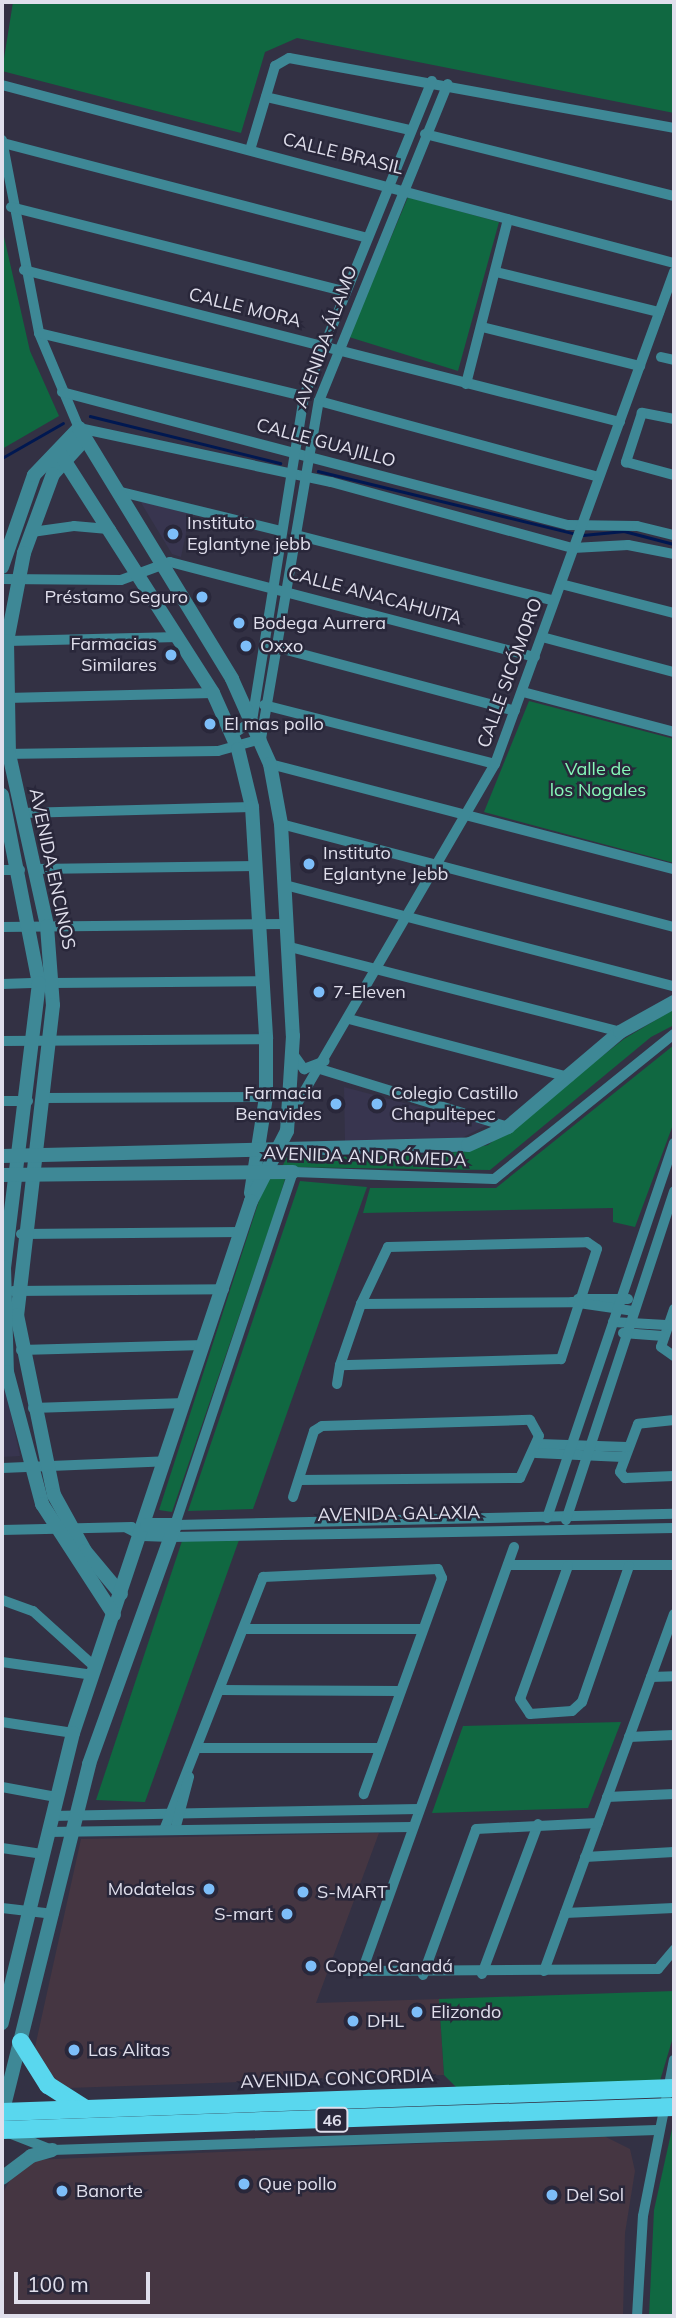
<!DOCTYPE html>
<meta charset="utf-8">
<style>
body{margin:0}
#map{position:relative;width:676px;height:2318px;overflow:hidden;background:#333144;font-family:Mulish,sans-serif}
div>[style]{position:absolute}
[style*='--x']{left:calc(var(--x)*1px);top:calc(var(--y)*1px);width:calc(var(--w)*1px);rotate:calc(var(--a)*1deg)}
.commercial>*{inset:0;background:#453642}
.built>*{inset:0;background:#38354f}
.green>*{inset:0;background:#106841}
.stream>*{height:2.5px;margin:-1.25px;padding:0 1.25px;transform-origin:1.25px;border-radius:1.25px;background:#001851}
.minor>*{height:10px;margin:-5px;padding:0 5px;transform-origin:5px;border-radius:5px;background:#3e8896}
.tertiary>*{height:14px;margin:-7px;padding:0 7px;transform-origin:7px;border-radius:7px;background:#3e8896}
.primary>*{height:18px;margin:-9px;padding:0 9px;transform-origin:9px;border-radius:9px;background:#59d7ee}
.dots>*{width:19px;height:19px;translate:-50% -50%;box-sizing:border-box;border:4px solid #29273a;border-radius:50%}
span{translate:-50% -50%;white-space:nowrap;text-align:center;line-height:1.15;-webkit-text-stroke:5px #29273a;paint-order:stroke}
.shield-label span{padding:2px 5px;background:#29273a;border:2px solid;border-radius:5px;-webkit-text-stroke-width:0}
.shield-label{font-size:16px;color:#e0dfec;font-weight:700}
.street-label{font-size:18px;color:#e0dfec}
.poi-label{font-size:18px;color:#e0dfec}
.left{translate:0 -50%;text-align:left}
.right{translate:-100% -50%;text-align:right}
.park-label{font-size:18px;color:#86f9b9}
.frame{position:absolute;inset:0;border:4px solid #e0dfec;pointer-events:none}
.scale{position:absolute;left:14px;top:2272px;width:136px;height:32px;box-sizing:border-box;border:4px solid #e0dfec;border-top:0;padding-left:9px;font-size:21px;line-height:24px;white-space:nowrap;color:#e0dfec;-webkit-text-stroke:5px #29273a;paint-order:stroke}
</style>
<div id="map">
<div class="commercial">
<div style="clip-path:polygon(379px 1833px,316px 2003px,439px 1999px,444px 2075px,68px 2088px,55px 2083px,38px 2061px,35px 2047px,81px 1839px)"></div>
<div style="clip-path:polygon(604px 2136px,630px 2149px,635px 2171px,625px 2233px,623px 2316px,2px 2316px,2px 2194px,15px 2172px,31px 2160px)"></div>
</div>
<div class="built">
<div style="clip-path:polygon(140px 501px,190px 514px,181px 557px,172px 554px)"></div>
<div style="clip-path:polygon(344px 1087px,487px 1125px,452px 1143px,345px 1142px)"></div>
<div style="clip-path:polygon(2px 1382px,4px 1382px,20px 1456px,2px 1457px)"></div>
</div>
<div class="green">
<div style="clip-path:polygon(13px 2px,674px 2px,674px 113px,297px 38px,265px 52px,241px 133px,2px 71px)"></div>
<div style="clip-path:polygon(408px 197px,499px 222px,458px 371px,349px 337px)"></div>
<div style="clip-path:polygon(2px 228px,30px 351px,59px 416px,2px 449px)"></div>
<div style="clip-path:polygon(529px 701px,674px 739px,674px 863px,484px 812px)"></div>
<div style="clip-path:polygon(674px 1009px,674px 1025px,651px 1037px,490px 1170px,282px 1167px,287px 1157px,441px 1155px,488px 1145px,624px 1039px)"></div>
<div style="clip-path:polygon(674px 1045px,674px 1122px,635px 1227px,613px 1222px,613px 1208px,363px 1213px,370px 1188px,496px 1188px)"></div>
<div style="clip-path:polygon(267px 1176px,286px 1176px,276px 1209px,172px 1512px,159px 1510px)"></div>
<div style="clip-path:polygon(300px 1181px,367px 1187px,253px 1509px,188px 1511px)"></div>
<div style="clip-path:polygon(239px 1540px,145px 1802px,96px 1800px,182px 1541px)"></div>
<div style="clip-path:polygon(621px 1722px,588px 1808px,432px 1813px,463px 1726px)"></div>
<div style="clip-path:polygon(674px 1991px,674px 2034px,659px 2084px,459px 2090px,444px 2075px,439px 1999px)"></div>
<div style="clip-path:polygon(674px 2120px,674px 2316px,649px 2316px,654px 2210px)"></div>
</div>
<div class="stream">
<div style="--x:90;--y:416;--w:196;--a:13.9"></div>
<div style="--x:2;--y:458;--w:70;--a:-29.8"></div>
<div style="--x:318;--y:471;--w:266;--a:13.7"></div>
<div style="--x:583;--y:535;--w:41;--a:-5.6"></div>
<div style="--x:624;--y:531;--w:52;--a:14.6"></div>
</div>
<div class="minor">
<div style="--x:2;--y:85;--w:695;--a:14.84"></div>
<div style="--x:266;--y:97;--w:148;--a:12.9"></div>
<div style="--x:425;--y:134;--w:257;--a:14"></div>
<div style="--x:2;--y:140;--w:197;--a:79.1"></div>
<div style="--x:39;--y:333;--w:103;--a:67.2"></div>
<div style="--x:79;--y:428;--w:258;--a:12.1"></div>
<div style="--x:331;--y:482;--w:251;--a:15.3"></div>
<div style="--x:573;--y:548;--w:55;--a:-3.1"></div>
<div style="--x:628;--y:545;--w:47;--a:11.1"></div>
<div style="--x:3;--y:143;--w:373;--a:14.6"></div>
<div style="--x:250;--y:150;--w:88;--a:-73.4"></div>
<div style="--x:275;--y:66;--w:16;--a:-30"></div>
<div style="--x:289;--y:58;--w:391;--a:10.3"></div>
<div style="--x:11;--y:207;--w:342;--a:14.2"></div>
<div style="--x:24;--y:270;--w:615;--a:14.31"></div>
<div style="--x:496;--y:272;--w:168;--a:13.8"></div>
<div style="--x:482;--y:327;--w:163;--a:13.9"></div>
<div style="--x:39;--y:333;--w:272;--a:13.4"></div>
<div style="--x:661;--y:357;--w:13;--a:13"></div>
<div style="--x:466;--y:384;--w:170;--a:-75.7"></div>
<div style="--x:62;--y:392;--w:523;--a:14.73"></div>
<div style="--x:568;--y:525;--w:69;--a:0.8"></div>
<div style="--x:637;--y:526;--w:38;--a:14"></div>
<div style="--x:319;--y:401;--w:290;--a:15.2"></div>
<div style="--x:674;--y:419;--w:33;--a:-169"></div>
<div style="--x:642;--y:413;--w:52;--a:108.1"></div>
<div style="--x:626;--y:462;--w:50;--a:15.2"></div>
<div style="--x:117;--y:491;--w:169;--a:13.7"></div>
<div style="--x:32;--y:532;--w:42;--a:-8.1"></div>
<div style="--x:74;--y:526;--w:37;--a:5"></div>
<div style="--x:296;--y:535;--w:266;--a:14.3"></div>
<div style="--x:2;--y:579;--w:119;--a:0.5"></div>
<div style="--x:121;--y:580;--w:52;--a:-20.2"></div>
<div style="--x:170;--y:562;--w:377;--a:14.6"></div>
<div style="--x:561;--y:584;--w:117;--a:14.4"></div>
<div style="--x:542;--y:637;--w:137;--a:14.9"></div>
<div style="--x:7;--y:641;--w:172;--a:-1.3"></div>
<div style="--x:279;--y:648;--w:244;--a:14.9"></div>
<div style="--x:523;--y:692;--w:156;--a:14.8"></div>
<div style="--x:6;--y:698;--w:207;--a:-1.4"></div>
<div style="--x:264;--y:705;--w:238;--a:14.3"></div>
<div style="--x:232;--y:735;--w:24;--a:-35"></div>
<div style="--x:252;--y:721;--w:329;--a:-80.9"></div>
<div style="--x:304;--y:396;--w:340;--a:-67.9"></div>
<div style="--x:2;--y:754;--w:216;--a:-0.8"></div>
<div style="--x:218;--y:751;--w:45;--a:-15.6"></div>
<div style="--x:261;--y:739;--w:343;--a:-80.3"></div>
<div style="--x:319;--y:401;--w:342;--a:-67.9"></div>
<div style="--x:270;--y:764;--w:417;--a:14.6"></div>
<div style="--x:21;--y:813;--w:231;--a:-1.5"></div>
<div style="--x:281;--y:824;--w:406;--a:14.7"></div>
<div style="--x:36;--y:869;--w:220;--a:-0.8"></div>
<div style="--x:2;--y:870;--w:18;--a:0"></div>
<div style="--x:285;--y:885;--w:402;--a:14.6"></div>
<div style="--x:2;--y:927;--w:286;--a:-0.6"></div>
<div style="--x:290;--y:947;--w:341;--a:14.4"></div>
<div style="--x:52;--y:983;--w:212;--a:-0.5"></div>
<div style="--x:2;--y:984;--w:37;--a:-2"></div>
<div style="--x:349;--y:1019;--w:228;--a:14.8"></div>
<div style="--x:674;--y:1034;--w:231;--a:141.1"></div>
<div style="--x:494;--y:1179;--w:201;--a:-178"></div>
<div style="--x:293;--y:1172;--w:372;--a:108.5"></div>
<div style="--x:175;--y:1525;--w:499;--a:-1.3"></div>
<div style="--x:2;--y:1041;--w:264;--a:-0.4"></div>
<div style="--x:293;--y:1054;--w:19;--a:54"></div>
<div style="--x:304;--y:1069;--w:22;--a:-21"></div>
<div style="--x:320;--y:1069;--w:197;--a:17.1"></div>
<div style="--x:42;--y:1098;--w:224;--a:-0.3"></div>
<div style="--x:2;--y:1101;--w:26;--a:0"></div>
<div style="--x:290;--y:1116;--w:407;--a:-59.8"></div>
<div style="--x:495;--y:764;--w:524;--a:-70.01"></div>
<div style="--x:21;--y:1234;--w:221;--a:-0.5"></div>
<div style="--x:13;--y:1291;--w:211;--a:-0.5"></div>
<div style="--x:578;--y:1299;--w:50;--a:0"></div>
<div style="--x:361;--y:1304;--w:211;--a:-0.5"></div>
<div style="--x:572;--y:1302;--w:63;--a:8.3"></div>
<div style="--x:674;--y:1309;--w:40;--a:108.9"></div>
<div style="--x:661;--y:1347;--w:16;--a:35"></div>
<div style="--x:613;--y:1322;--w:53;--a:3.2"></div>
<div style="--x:623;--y:1333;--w:40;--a:4.3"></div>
<div style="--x:21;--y:1350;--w:183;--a:-1.6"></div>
<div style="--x:337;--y:1384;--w:19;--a:-81"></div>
<div style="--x:340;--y:1365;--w:65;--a:-71"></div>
<div style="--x:361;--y:1304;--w:63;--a:-64.7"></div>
<div style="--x:388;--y:1247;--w:199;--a:-1.4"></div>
<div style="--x:587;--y:1242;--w:12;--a:35"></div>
<div style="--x:597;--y:1249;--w:116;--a:108.1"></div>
<div style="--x:561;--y:1359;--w:221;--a:178.4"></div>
<div style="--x:33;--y:1408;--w:152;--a:-1.9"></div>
<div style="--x:674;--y:1420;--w:36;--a:174"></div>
<div style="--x:638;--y:1424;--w:51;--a:110.6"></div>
<div style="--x:620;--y:1472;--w:8;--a:50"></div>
<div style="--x:625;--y:1478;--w:49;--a:-2.3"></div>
<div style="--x:539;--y:1444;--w:88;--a:2"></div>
<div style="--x:536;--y:1453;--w:87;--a:2.6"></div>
<div style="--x:2;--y:1468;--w:164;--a:-2.4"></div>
<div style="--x:293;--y:1497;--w:69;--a:-72.3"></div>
<div style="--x:314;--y:1431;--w:9;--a:-32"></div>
<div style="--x:322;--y:1426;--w:208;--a:-1.7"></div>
<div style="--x:530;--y:1420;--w:18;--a:61"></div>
<div style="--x:539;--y:1436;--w:46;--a:114.3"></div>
<div style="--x:520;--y:1478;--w:221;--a:179.5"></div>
<div style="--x:547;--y:1518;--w:396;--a:-71.3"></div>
<div style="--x:566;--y:1520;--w:346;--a:-71.8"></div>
<div style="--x:127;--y:1528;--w:18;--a:27"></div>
<div style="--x:143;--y:1536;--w:28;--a:2"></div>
<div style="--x:171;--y:1537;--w:503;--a:-1.03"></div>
<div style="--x:2;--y:1530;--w:130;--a:-1.3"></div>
<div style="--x:514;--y:1547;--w:450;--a:109.7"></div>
<div style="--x:362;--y:1971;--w:296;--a:-0.4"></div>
<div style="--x:658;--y:1969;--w:25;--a:-50"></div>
<div style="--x:508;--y:1565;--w:166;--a:0"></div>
<div style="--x:568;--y:1566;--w:141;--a:109.8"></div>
<div style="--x:520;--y:1699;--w:18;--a:56"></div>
<div style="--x:530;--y:1714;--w:42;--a:-4.1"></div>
<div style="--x:572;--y:1711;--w:13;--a:-42"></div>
<div style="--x:582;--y:1702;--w:144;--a:-70.9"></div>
<div style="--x:2;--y:1600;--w:33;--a:20"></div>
<div style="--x:33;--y:1611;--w:85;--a:42.1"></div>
<div style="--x:244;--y:1629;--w:177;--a:0"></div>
<div style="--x:2;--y:1662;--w:92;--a:8.1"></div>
<div style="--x:651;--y:1677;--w:23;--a:-2"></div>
<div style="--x:222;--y:1690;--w:178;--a:0.3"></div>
<div style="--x:2;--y:1722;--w:72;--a:8.8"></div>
<div style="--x:629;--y:1737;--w:45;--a:-2.5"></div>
<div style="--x:200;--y:1748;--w:180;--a:0"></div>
<div style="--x:2;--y:1787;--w:55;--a:10.5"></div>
<div style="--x:607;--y:1797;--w:67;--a:-2.6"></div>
<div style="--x:51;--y:1816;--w:368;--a:-1.1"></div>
<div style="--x:164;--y:1830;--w:272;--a:-68.6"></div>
<div style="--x:263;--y:1577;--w:175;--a:-2.6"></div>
<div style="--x:438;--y:1569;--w:10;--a:66"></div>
<div style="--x:442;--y:1578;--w:230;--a:109.9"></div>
<div style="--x:175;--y:1830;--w:55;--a:-75.2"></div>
<div style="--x:47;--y:1832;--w:365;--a:-0.8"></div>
<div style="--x:2;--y:1848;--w:40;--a:8.5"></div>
<div style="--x:585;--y:1857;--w:89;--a:-3.2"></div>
<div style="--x:2;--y:1908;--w:52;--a:6.6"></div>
<div style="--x:565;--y:1913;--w:109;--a:-2.6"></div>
<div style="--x:544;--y:1971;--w:380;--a:-70"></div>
<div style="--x:482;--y:1974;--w:160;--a:-69.5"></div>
<div style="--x:423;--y:1975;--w:155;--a:-70"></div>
<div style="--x:476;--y:1829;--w:122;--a:-2.8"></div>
<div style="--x:9;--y:2133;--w:46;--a:21.6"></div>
<div style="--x:52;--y:2150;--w:605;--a:-1.89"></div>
<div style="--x:637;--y:2316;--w:100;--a:-86.6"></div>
<div style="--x:643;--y:2216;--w:159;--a:-78.8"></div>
</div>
<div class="tertiary">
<div style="--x:85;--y:439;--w:47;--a:132.4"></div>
<div style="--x:53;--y:474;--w:84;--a:110.2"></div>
<div style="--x:24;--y:553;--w:90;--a:100.9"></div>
<div style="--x:7;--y:641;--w:113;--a:89"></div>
<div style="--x:9;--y:754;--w:176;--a:77.5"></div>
<div style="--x:47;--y:926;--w:79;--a:85.7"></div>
<div style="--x:53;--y:1005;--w:312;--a:96.6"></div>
<div style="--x:17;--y:1315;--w:184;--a:78.4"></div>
<div style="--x:54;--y:1495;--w:64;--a:61"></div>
<div style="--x:85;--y:1551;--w:56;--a:50.1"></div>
<div style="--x:59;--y:452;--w:286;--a:57.4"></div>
<div style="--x:213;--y:693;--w:61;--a:65.9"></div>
<div style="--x:238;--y:749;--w:60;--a:76.4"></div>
<div style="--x:252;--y:807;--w:232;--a:86.5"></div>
<div style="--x:266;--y:1039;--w:58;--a:90"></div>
<div style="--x:266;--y:1097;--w:97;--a:98.9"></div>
<div style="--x:2;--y:567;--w:97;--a:-70.8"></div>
<div style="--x:34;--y:475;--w:65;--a:-46.2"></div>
<div style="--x:79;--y:428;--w:294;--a:58.6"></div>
<div style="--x:232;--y:679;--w:93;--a:65.9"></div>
<div style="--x:270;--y:764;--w:61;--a:79.6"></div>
<div style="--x:281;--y:824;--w:212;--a:86.8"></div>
<div style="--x:293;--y:1036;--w:95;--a:93.6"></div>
<div style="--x:287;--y:1131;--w:79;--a:117.2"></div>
<div style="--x:251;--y:1201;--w:561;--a:108.5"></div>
<div style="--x:73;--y:1733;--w:299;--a:103.8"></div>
<div style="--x:2;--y:795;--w:192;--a:78.9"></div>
<div style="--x:39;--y:983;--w:286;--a:97"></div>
<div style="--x:4;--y:1267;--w:105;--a:88.4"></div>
<div style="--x:7;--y:1372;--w:137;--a:75.1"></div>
<div style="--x:42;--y:1504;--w:132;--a:57"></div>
<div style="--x:2;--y:1156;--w:466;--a:-1.4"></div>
<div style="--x:468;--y:1145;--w:44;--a:-24.2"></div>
<div style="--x:508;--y:1127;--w:147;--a:-40.3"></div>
<div style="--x:620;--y:1032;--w:62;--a:-29.1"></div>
<div style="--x:2;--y:1175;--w:291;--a:-0.6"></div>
<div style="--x:2;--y:2114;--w:361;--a:-76"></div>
<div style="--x:89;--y:1764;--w:254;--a:-70.2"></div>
<div style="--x:175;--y:1525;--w:28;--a:180"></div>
<div style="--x:2;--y:2178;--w:36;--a:-37"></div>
<div style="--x:31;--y:2156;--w:22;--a:-16"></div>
</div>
<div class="primary">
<div style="--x:21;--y:2042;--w:51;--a:57.9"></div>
<div style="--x:48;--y:2085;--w:43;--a:32.6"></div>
<div style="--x:2;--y:2112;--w:672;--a:-2.05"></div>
<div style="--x:2;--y:2130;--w:672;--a:-1.96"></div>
</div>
<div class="dots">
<div style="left:173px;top:534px;background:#7dbef9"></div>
<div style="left:202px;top:597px;background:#7dbef9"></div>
<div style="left:239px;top:623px;background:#7dbef9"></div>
<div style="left:246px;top:646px;background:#7dbef9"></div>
<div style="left:171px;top:655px;background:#7dbef9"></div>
<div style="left:210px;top:724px;background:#7dbef9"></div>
<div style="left:309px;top:864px;background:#7dbef9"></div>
<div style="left:319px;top:992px;background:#7dbef9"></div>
<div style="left:336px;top:1104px;background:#7dbef9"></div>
<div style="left:377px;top:1104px;background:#7dbef9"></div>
<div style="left:209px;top:1889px;background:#7dbef9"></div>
<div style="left:303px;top:1892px;background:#7dbef9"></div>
<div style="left:287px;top:1914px;background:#7dbef9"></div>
<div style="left:311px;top:1966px;background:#7dbef9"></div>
<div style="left:417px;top:2012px;background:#7dbef9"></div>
<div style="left:353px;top:2021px;background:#7dbef9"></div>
<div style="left:74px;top:2050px;background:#7dbef9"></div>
<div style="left:244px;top:2184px;background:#7dbef9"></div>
<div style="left:62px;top:2191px;background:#7dbef9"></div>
<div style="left:552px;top:2195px;background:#7dbef9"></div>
</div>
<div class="shield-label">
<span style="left:332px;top:2120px">46</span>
</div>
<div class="street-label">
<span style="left:343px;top:154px;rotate:14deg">CALLE BRASIL</span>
<span style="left:245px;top:308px;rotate:14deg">CALLE MORA</span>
<span style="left:326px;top:337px;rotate:-70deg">AVENIDA ÁLAMO</span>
<span style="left:326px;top:443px;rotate:15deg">CALLE GUAJILLO</span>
<span style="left:375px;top:596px;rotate:15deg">CALLE ANACAHUITA</span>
<span style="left:510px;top:673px;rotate:-70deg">CALLE SICÓMORO</span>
<span style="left:52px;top:869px;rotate:78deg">AVENIDA ENCINOS</span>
<span style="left:365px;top:1157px;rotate:2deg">AVENIDA ANDRÓMEDA</span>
<span style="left:399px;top:1514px;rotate:-1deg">AVENIDA GALAXIA</span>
<span style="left:337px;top:2079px;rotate:-2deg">AVENIDA CONCORDIA</span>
</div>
<div class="poi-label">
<span class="left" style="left:187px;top:534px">Instituto<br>Eglantyne jebb</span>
<span class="right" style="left:188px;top:597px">Préstamo Seguro</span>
<span class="left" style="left:253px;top:623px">Bodega Aurrera</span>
<span class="right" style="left:157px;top:655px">Farmacias<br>Similares</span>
<span class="left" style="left:260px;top:646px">Oxxo</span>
<span class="left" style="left:224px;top:724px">El mas pollo</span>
<span class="left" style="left:323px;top:864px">Instituto<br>Eglantyne Jebb</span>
<span class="left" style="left:333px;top:992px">7-Eleven</span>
<span class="right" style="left:322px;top:1104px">Farmacia<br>Benavides</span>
<span class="left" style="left:391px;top:1104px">Colegio Castillo<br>Chapultepec</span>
<span class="right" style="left:195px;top:1889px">Modatelas</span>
<span class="left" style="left:317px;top:1892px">S-MART</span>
<span class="right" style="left:273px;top:1914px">S-mart</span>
<span class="left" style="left:325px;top:1966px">Coppel Canadá</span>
<span class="left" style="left:431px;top:2012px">Elizondo</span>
<span class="left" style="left:367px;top:2021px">DHL</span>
<span class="left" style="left:88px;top:2050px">Las Alitas</span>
<span class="left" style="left:258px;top:2184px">Que pollo</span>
<span class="left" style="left:76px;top:2191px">Banorte</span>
<span class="left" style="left:566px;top:2195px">Del Sol</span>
</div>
<div class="park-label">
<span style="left:598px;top:780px">Valle de<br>los Nogales</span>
</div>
<div class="frame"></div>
<div class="scale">100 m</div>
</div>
